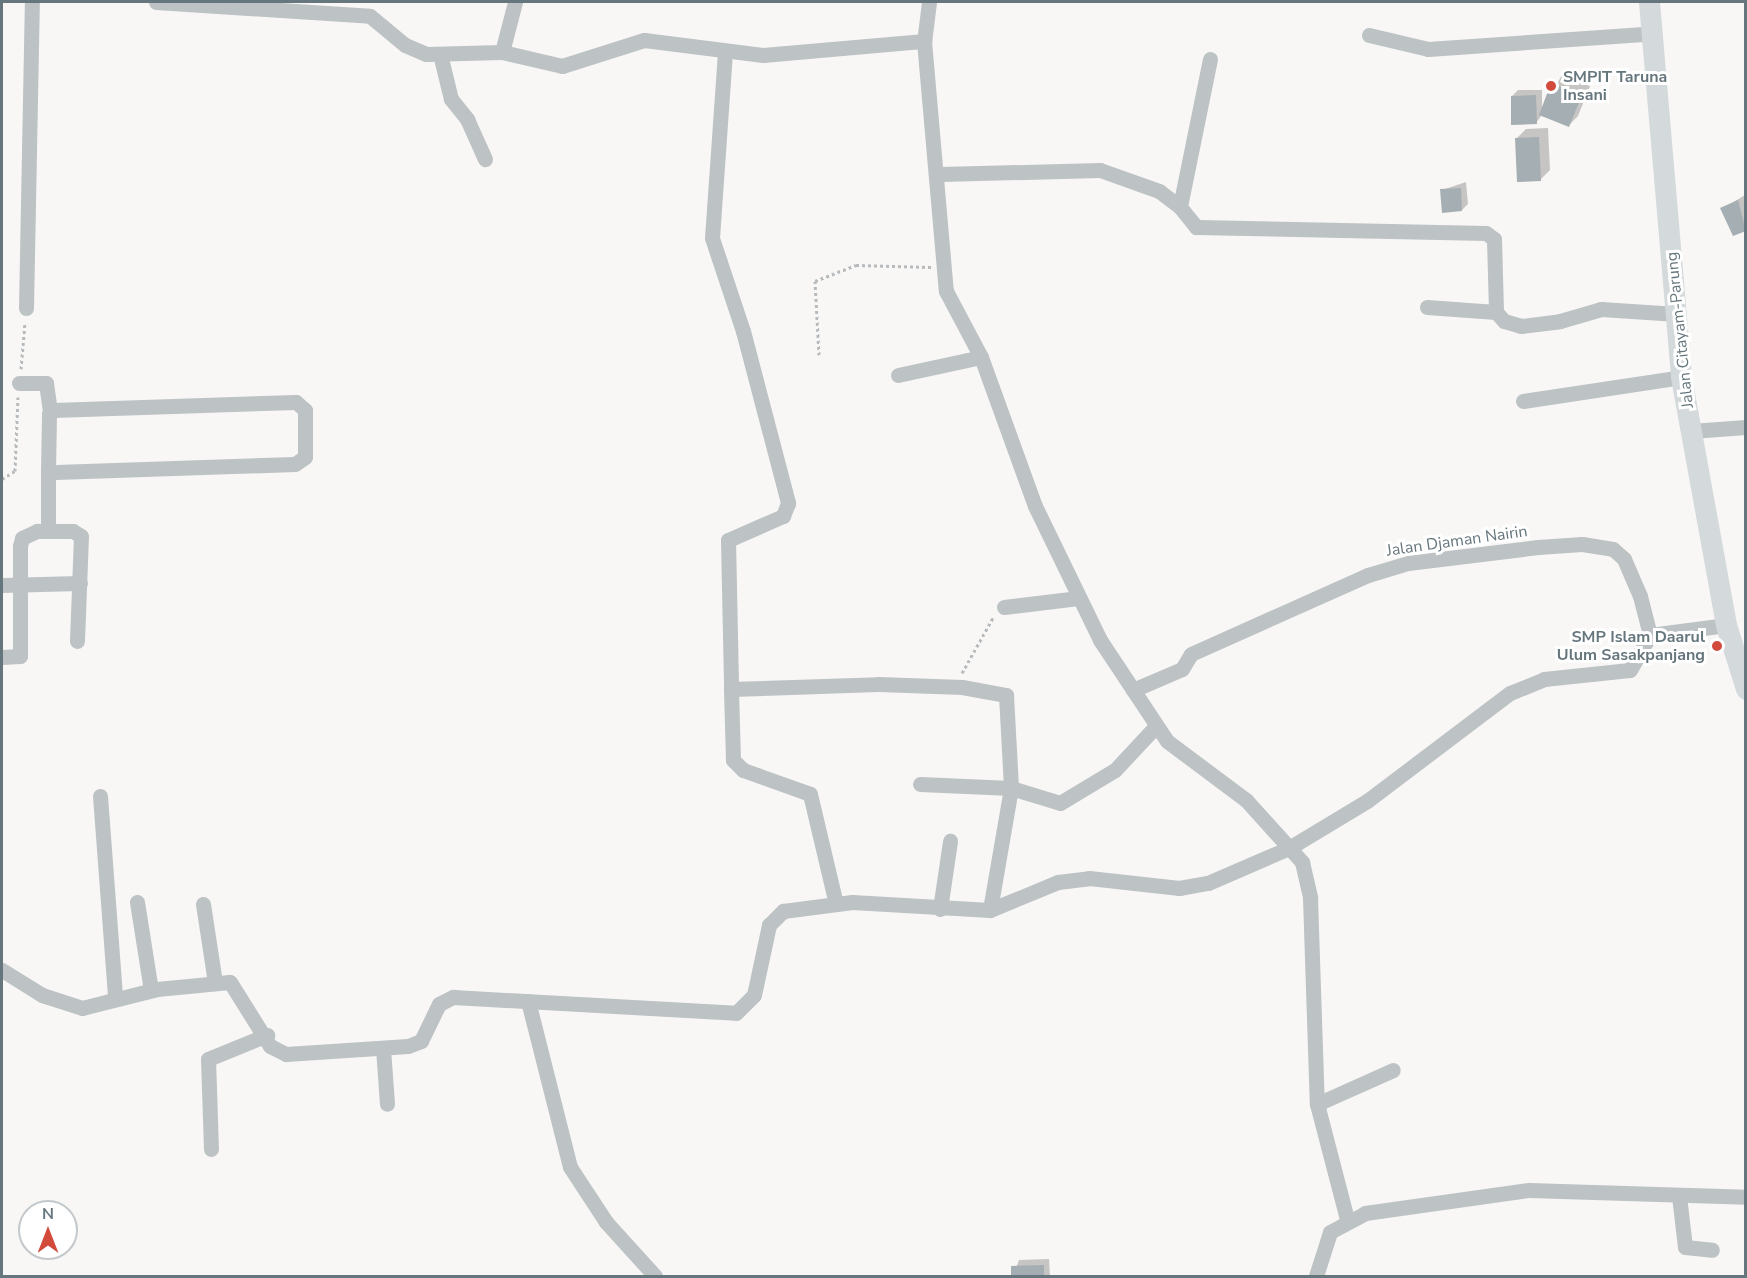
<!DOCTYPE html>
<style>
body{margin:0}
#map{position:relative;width:1747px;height:1278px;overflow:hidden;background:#f8f7f5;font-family:"Nunito Sans",sans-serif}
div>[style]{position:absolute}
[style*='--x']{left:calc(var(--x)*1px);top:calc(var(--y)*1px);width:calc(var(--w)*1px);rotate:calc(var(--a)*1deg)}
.shadow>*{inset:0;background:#0003}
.building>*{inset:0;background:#a5aeb2}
.path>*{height:3px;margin-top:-1.5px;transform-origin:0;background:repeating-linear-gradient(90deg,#b7bbbd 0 3px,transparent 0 6px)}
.minor>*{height:15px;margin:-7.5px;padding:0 7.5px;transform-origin:7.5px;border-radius:7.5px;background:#bdc2c4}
.secondary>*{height:21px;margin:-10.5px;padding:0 10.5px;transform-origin:10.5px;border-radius:10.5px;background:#d4d9db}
.dots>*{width:16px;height:16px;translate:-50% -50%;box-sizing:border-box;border:3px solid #fff;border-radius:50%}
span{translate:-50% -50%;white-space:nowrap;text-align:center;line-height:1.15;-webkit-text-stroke:6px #fff;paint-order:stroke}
.poi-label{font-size:16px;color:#66767d;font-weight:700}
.left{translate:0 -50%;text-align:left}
.right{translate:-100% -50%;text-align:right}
.street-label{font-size:16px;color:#66767d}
.frame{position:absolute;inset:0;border:3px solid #66767d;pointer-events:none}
.north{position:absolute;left:18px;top:1200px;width:60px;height:60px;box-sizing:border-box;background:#fff;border:2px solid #c2c8cb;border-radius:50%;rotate:0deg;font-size:16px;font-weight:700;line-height:24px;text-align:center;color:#66767d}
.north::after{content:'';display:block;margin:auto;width:21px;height:27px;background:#d24a3b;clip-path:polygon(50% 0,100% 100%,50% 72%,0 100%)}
</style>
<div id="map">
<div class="shadow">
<div style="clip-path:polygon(1562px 75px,1590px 86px,1578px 116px,1569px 125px,1542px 115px,1536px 123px,1512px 96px,1518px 90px,1542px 90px,1542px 110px)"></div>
<div style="clip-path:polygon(1548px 128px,1550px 170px,1540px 180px,1517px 138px,1526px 129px)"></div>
<div style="clip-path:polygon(1466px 182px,1468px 204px,1462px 210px,1442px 190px)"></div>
<div style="clip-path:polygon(1745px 195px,1746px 229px,1733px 234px,1722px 209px)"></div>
<div style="clip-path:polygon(1049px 1259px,1050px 1276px,1013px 1276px,1019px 1260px)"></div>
</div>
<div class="building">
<div style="clip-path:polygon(1551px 83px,1582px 95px,1569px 127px,1539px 115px)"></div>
<div style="clip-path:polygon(1536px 95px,1537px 124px,1511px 125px,1511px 96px)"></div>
<div style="clip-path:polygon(1539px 137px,1541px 181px,1517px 182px,1515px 138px)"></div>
<div style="clip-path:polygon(1461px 188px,1462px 211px,1442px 213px,1440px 189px)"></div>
<div style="clip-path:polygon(1738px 200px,1746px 231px,1733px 236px,1720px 208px)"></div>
<div style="clip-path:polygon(1044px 1265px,1044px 1276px,1011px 1276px,1011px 1266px)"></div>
</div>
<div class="path">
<div style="--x:819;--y:355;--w:74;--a:-93.1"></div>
<div style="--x:815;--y:281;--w:44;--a:-21.3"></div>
<div style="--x:856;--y:265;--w:75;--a:1.5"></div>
<div style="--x:21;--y:369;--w:47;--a:-85.1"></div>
<div style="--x:2;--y:479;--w:15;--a:-32"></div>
<div style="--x:15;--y:471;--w:74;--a:-87.7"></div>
<div style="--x:962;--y:673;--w:65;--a:-60.7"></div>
</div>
<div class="minor">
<div style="--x:156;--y:2;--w:214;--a:3.7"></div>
<div style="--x:370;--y:16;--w:45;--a:39.6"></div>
<div style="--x:405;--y:45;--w:23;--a:23"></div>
<div style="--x:426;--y:54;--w:76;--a:-1.5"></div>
<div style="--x:502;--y:52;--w:62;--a:13.1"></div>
<div style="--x:562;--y:66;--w:86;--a:-17.6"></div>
<div style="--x:644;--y:40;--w:120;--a:7.2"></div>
<div style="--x:763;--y:55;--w:162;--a:-5"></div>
<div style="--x:929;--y:2;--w:39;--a:97"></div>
<div style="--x:924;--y:41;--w:251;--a:85"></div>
<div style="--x:946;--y:291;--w:75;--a:62.1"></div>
<div style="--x:981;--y:357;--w:158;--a:70.1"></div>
<div style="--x:1035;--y:506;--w:149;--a:64.1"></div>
<div style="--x:1100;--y:640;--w:121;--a:56.4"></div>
<div style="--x:1167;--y:741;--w:99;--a:36.8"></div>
<div style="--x:1246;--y:800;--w:84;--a:47.9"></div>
<div style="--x:1302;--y:862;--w:37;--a:77"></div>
<div style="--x:1310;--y:898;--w:206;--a:88.1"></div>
<div style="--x:1317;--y:1104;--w:119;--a:75.4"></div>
<div style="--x:1369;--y:35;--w:61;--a:13.3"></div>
<div style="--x:1428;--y:49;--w:227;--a:-4"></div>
<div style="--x:502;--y:52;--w:52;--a:-75.4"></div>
<div style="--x:725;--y:52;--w:186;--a:94"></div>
<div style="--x:712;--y:238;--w:98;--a:71.6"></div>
<div style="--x:743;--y:331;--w:178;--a:75.3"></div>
<div style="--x:788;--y:503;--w:14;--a:111"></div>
<div style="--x:783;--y:516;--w:60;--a:156.4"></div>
<div style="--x:728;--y:540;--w:149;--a:88.8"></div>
<div style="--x:731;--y:689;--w:147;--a:-1.9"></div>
<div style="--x:878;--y:684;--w:84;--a:2"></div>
<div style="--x:962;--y:687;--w:45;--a:10.3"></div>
<div style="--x:1006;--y:695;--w:93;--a:86.9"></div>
<div style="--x:1011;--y:788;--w:124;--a:99.8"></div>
<div style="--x:440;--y:54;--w:46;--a:76.3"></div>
<div style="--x:451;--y:99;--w:26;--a:51"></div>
<div style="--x:467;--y:119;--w:44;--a:65.8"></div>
<div style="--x:1210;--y:59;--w:151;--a:101.5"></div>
<div style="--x:1180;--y:207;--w:26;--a:51"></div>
<div style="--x:1196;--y:227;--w:290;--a:1.2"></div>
<div style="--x:1486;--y:233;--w:10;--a:37"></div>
<div style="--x:1494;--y:239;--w:73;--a:88.4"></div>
<div style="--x:1496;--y:312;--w:12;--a:48"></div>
<div style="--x:1504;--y:321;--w:18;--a:16"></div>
<div style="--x:1521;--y:326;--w:39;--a:-7"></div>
<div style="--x:1560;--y:321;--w:43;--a:-16.3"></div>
<div style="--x:1601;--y:309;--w:76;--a:3.8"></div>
<div style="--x:940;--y:174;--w:160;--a:-1.4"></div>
<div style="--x:1100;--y:170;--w:63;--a:19.6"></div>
<div style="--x:1159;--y:191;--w:26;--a:37"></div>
<div style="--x:1427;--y:307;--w:69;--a:4.1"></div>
<div style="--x:26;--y:308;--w:306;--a:-88.9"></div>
<div style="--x:898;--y:375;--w:85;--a:-12.2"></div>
<div style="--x:19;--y:383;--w:27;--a:0"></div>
<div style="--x:46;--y:383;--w:28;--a:82"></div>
<div style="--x:1523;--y:401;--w:160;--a:-8.6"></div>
<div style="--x:1691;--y:431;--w:55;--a:-4.2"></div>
<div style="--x:48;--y:529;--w:57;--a:-90"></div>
<div style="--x:48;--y:472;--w:58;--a:-89"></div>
<div style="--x:49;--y:414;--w:6;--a:-45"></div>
<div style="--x:53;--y:410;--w:243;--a:-1.9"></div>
<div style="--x:296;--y:402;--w:12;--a:42"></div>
<div style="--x:305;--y:410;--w:47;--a:90"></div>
<div style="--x:305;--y:457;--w:12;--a:145"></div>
<div style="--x:295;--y:464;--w:247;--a:178.1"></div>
<div style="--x:2;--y:585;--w:78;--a:-1.5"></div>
<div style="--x:1004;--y:607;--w:75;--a:-6.9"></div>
<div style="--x:2;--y:657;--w:18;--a:-3"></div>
<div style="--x:20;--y:656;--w:110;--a:-90"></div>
<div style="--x:20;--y:546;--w:8;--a:-76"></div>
<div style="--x:22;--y:538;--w:17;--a:-25"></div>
<div style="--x:37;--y:531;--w:36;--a:0"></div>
<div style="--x:73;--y:531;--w:9;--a:32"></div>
<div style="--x:81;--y:536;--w:105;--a:92.2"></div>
<div style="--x:731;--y:689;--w:71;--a:88.4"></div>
<div style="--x:733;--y:760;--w:14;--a:45"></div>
<div style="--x:743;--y:770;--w:71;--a:19.7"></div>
<div style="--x:810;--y:794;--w:113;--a:76.7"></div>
<div style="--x:1133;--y:690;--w:53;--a:-23.2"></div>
<div style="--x:1182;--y:669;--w:17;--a:-59"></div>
<div style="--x:1191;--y:654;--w:194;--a:-24.1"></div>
<div style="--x:1368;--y:575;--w:42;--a:-16.7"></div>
<div style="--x:1408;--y:563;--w:131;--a:-7"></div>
<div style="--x:1538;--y:547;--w:44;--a:-3.9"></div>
<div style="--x:1582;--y:544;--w:31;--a:9"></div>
<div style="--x:1613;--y:549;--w:15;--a:42"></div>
<div style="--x:1624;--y:559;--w:40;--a:66.6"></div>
<div style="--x:1640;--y:596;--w:40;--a:75.6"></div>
<div style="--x:920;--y:784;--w:91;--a:2.5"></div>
<div style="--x:1011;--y:788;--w:51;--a:17"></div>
<div style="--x:1060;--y:803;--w:64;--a:-31"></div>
<div style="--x:1115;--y:770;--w:59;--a:-47.1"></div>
<div style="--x:100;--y:796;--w:202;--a:85.7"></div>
<div style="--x:137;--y:902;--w:89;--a:81"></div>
<div style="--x:203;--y:904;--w:79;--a:81.3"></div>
<div style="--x:940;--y:909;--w:69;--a:-81.6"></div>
<div style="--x:2;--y:970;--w:47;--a:32"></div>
<div style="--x:42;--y:995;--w:42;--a:18"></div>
<div style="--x:82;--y:1008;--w:77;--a:-14.2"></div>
<div style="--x:157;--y:989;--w:73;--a:-5.5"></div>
<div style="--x:230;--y:982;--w:75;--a:58"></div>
<div style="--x:270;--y:1046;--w:18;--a:27"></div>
<div style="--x:286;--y:1054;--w:122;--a:-3.8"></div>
<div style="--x:408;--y:1046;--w:14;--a:-21"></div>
<div style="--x:421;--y:1041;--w:41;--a:-64.1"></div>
<div style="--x:439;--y:1004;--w:16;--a:-27"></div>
<div style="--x:453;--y:997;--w:283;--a:3.2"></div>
<div style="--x:736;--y:1013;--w:25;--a:-45"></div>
<div style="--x:754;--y:995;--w:72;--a:-77.9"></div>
<div style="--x:769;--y:925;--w:20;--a:-45"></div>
<div style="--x:783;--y:911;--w:70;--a:-7.4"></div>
<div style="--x:852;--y:902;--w:138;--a:3.3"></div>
<div style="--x:990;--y:910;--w:74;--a:-22.4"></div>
<div style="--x:1058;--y:882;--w:31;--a:-7"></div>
<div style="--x:1089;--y:878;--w:91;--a:6.3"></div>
<div style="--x:1179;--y:888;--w:29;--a:-10"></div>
<div style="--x:1208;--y:883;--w:88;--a:-23.4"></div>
<div style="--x:1289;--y:848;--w:91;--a:-31.1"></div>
<div style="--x:1367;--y:801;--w:179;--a:-37.1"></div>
<div style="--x:1510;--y:693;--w:37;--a:-22"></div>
<div style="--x:1544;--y:679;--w:86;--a:-6"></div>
<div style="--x:1630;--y:670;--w:40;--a:-60.3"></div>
<div style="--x:1650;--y:635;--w:77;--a:-7.5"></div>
<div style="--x:528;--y:1001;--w:171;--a:75.8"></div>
<div style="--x:570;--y:1167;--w:66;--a:56.8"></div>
<div style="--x:606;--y:1222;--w:73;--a:47.8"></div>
<div style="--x:383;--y:1048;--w:56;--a:85.9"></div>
<div style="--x:1317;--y:1104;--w:83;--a:-24.1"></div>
<div style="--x:211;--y:1149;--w:90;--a:-91.9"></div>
<div style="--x:208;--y:1059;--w:64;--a:-22.1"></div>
<div style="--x:1679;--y:1196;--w:51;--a:83.3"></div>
<div style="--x:1685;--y:1247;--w:27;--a:6"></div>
<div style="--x:1316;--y:1276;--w:46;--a:-72.3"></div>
<div style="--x:1330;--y:1232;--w:40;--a:-28"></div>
<div style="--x:1365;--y:1213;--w:166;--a:-8"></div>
<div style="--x:1529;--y:1190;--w:217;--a:1.8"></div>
</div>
<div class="secondary">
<div style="--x:1649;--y:2;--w:376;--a:85.1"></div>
<div style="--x:1681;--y:377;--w:252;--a:79.7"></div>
<div style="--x:1726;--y:625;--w:67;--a:72.6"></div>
</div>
<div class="dots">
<div style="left:1551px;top:86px;background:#d24a3b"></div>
<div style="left:1717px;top:646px;background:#d24a3b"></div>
</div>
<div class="poi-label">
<span class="left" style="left:1563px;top:86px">SMPIT Taruna<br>Insani</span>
<span class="right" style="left:1705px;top:646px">SMP Islam Daarul<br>Ulum Sasakpanjang</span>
</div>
<div class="street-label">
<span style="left:1680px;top:330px;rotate:-96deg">Jalan Citayam-Parung</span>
<span style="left:1457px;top:541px;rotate:-8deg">Jalan Djaman Nairin</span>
</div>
<div class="frame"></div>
<div class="north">N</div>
</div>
